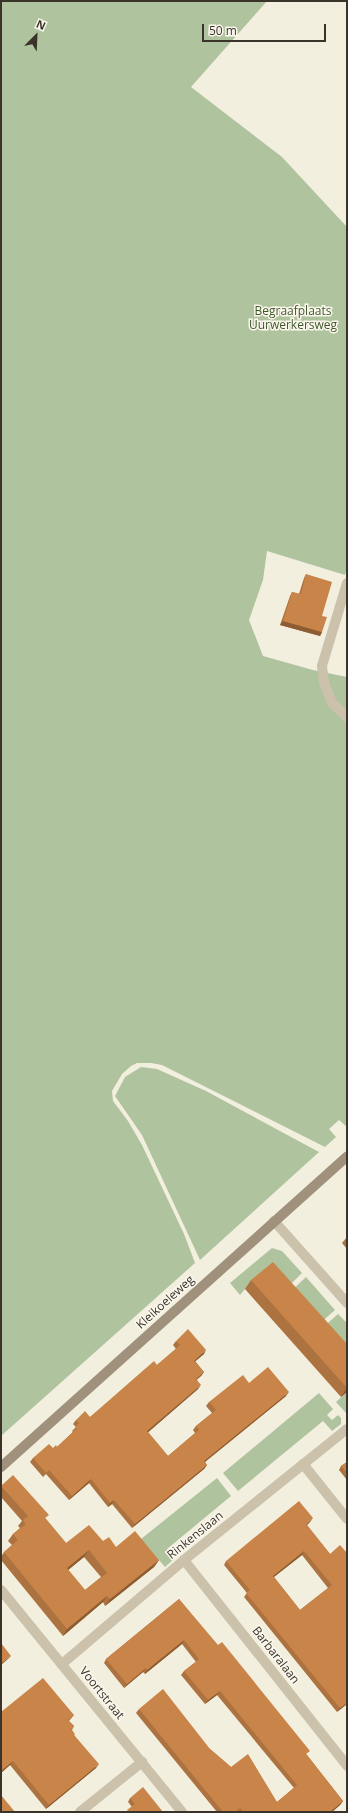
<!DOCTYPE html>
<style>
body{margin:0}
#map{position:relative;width:348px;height:1813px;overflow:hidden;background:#f3efdf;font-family:"Open Sans",sans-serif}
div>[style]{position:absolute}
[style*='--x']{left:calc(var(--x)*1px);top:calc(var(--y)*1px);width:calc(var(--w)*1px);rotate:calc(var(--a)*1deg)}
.green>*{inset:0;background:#afc39f}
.street>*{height:10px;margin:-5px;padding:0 5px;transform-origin:5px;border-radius:5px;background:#ccc2ab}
.secondary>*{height:10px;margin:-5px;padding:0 5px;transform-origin:5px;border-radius:5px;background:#a0917c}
.wall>*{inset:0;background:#ac723f}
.shaded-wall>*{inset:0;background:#8c5c33}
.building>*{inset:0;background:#c88449}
span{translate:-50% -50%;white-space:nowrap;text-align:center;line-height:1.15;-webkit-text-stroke:3px #fbf7ec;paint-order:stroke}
.park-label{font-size:12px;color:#3f592d}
.street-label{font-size:12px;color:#3a332a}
.frame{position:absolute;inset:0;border:2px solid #3a332a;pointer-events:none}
.north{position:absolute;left:16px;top:16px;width:40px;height:40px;-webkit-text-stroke:3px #fbf7ec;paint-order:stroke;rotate:24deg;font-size:11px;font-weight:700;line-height:16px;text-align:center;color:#3a332a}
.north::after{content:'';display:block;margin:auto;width:14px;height:18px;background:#3a332a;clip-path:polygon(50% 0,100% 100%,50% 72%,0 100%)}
.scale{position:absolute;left:202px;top:24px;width:124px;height:18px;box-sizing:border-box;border:2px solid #3a332a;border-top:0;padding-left:5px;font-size:12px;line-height:14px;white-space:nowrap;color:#3a332a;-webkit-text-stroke:3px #fbf7ec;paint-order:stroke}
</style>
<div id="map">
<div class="green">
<div style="clip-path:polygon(1px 1px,267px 1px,191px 87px,282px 157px,347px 227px,347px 570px,345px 575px,267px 551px,263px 580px,249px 620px,263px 656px,313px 670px,347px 677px,347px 1127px,339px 1120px,329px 1129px,336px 1137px,325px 1147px,162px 1065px,151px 1063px,137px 1063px,131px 1066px,122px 1074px,112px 1091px,113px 1101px,128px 1121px,142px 1145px,184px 1234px,195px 1263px,1px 1436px)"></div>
<div style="clip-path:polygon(141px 1067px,157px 1069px,206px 1091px,319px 1152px,200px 1260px,142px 1135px,115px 1096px,125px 1077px)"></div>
<div style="clip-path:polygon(272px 1248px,282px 1251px,302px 1273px,285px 1290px,245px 1289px,240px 1295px,230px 1283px)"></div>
<div style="clip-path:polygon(306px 1277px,335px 1310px,317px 1326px,288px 1294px)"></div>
<div style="clip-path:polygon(338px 1314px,347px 1323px,347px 1350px,320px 1330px)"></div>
<div style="clip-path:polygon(347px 1392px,347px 1413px,346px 1413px,336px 1402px)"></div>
<div style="clip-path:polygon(319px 1393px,333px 1409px,327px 1415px,332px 1420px,338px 1415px,341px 1418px,341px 1424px,332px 1431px,323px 1421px,238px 1491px,223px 1473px)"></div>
<div style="clip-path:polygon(217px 1478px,231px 1496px,167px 1549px,174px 1559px,165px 1567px,141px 1539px)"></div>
</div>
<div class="street">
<div style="--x:347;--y:583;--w:87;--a:106.8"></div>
<div style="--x:322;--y:666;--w:17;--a:83"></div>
<div style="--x:324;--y:683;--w:22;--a:68"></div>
<div style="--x:332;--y:703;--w:21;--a:43"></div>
<div style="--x:274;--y:1221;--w:110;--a:48.3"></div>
<div style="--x:303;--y:1464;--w:70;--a:51.3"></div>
<div style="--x:184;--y:1560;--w:263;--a:51.6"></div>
<div style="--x:1;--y:1590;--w:286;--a:50.8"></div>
<div style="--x:62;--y:1664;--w:160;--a:-40.4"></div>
<div style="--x:184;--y:1560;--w:209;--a:-38.8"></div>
<div style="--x:80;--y:1812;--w:80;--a:-38.9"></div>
</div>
<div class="secondary">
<div style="--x:1;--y:1467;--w:465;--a:-41.9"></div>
</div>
<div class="wall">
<div style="clip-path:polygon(306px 574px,322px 616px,322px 632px,320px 636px,280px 625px,290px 596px,292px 592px,299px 594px,304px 578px)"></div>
<div style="clip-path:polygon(347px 1237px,347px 1249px,342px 1243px)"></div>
<div style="clip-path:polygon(251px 1280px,347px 1344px,347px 1392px,341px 1397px,245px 1289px)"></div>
<div style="clip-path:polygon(176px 1341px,204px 1354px,195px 1361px,204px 1372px,201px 1376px,197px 1379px,198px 1389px,148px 1432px,168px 1456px,195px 1433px,193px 1430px,196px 1426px,212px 1413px,206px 1406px,209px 1402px,249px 1383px,286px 1396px,205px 1462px,207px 1465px,204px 1469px,132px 1528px,112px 1504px,108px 1507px,89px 1483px,69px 1500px,46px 1474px,43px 1477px,30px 1462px,33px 1458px,57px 1447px,73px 1432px,72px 1431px,76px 1427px,73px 1424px,76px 1420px,90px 1417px,157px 1365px,176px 1349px,173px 1345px)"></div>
<div style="clip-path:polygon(347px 1462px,347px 1480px,339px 1470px,341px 1466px)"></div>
<div style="clip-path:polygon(evenodd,1px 1486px,46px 1519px,66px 1543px,103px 1541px,116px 1547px,159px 1560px,154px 1567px,105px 1606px,103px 1602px,63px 1636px,1px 1560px,1px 1557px,4px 1552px,12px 1545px,8px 1541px,13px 1534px,20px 1528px,18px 1526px,22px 1521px,1px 1497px,1px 1486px,84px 1557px,101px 1577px,85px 1590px,68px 1570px,84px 1557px)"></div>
<div style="clip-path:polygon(evenodd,310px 1522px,307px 1525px,330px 1554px,347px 1553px,347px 1704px,337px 1712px,244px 1597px,247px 1593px,224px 1565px,226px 1561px,310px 1522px,302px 1555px,328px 1588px,300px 1610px,274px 1577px,302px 1555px)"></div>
<div style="clip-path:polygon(179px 1599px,307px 1755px,343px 1801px,340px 1805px,332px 1812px,217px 1812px,136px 1713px,139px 1709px,210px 1749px,231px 1767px,277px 1802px,294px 1788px,217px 1695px,205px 1704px,181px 1675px,184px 1671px,196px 1662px,182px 1644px,145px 1674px,143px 1672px,124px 1688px,104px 1663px,106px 1659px)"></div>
<div style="clip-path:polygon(1px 1712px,74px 1715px,69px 1721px,74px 1726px,72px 1730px,74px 1735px,96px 1768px,46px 1809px,10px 1765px,1px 1773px)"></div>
<div style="clip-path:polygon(130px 1798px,163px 1812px,126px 1812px,132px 1807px,128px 1802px)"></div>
</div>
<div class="shaded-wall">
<div style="clip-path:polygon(283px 621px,322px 632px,320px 636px,280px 625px)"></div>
<div style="clip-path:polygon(206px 1350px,204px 1354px,191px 1365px,194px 1361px)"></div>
<div style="clip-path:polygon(204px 1372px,201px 1376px,193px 1383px,196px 1379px)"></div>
<div style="clip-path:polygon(201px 1385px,198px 1389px,145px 1435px,147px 1431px)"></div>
<div style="clip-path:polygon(347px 1388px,347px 1392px,341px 1397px)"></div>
<div style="clip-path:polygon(289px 1392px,286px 1396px,201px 1465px,204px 1461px)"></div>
<div style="clip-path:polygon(207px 1465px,204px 1469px,132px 1528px,135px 1524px)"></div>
<div style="clip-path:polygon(91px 1479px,89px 1483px,69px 1500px,72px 1496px)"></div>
<div style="clip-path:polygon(114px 1500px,112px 1504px,108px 1507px,110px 1503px)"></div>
<div style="clip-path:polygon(313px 1518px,310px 1522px,303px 1528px,306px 1524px)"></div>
<div style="clip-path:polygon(89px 1550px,84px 1557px,62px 1575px,67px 1568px)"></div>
<div style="clip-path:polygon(304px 1551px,302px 1555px,270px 1580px,273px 1576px)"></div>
<div style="clip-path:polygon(159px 1560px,154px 1567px,105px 1606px,110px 1599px)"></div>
<div style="clip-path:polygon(107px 1596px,103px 1602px,63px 1636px,67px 1629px)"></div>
<div style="clip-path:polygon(184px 1640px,182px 1644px,145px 1674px,147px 1670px)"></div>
<div style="clip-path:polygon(11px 1656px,8px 1659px,1px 1665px,1px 1663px)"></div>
<div style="clip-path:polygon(146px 1668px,143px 1672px,124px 1688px,127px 1684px)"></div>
<div style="clip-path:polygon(220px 1691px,217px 1695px,205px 1704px,208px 1700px)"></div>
<div style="clip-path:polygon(347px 1703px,347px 1704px,337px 1712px,340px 1708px)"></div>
<div style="clip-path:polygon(13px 1761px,10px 1765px,1px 1773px,1px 1771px)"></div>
<div style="clip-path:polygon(99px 1764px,96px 1768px,46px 1809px,49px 1805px)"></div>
<div style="clip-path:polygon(343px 1801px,340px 1805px,332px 1812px,330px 1812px)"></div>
</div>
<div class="building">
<div style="clip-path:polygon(306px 574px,332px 582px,322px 616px,327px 617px,322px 632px,283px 621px,292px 592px,301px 594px)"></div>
<div style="clip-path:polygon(273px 1262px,347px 1344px,347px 1388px,251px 1280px)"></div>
<div style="clip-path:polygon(188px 1329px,206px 1350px,194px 1361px,204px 1372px,196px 1379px,201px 1385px,147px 1431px,168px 1456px,199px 1430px,196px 1426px,216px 1410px,209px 1402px,243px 1375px,249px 1383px,268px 1367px,289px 1392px,204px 1461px,207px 1465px,135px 1524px,114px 1500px,110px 1503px,91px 1479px,72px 1496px,49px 1470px,46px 1473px,33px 1458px,49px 1444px,53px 1448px,56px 1445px,57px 1447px,77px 1428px,75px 1427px,79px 1423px,76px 1420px,85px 1411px,90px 1417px,154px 1361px,157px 1365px,180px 1345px,176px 1341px)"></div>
<div style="clip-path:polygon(347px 1462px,347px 1473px,341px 1466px)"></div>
<div style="clip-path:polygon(evenodd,13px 1475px,49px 1515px,45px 1518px,66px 1543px,89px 1525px,103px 1541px,109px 1537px,116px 1547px,135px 1531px,159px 1560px,110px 1599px,107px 1596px,67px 1629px,4px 1552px,18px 1540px,13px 1534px,26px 1524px,23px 1520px,28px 1516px,1px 1486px,13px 1475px,89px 1550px,107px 1573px,85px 1590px,67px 1568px,89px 1550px)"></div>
<div style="clip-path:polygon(evenodd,299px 1501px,313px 1518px,306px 1524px,330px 1554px,340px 1545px,347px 1553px,347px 1703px,340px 1708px,246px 1593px,250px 1590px,226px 1561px,299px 1501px,304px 1551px,332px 1585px,300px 1610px,273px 1576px,304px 1551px)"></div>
<div style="clip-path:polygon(179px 1599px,218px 1645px,222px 1642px,310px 1751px,306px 1754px,343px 1801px,330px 1812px,244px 1812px,240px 1808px,235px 1812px,223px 1812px,139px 1709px,163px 1689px,210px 1749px,231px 1767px,248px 1754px,277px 1802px,297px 1785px,220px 1691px,208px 1700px,184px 1671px,199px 1659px,184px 1640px,147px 1670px,146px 1668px,127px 1684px,106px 1659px)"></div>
<div style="clip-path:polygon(1px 1643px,11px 1656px,1px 1663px)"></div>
<div style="clip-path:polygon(43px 1678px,74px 1715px,68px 1720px,74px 1726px,71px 1729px,75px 1734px,74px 1735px,99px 1764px,49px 1805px,13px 1761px,1px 1771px,1px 1712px)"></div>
<div style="clip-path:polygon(143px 1787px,163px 1812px,129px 1812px,127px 1810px,135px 1804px,130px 1798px)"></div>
<div style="clip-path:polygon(1px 1795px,15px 1812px,1px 1812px)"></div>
</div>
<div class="park-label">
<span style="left:293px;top:318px">Begraafplaats<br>Uurwerkersweg</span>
</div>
<div class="street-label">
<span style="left:165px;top:1302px;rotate:-42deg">Kleikoeleweg</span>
<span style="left:195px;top:1535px;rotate:-39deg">Rinkenslaan</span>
<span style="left:276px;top:1655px;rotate:52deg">Barbaralaan</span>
<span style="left:102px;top:1693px;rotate:51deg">Voortstraat</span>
</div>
<div class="frame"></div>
<div class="north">N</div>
<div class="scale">50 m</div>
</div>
